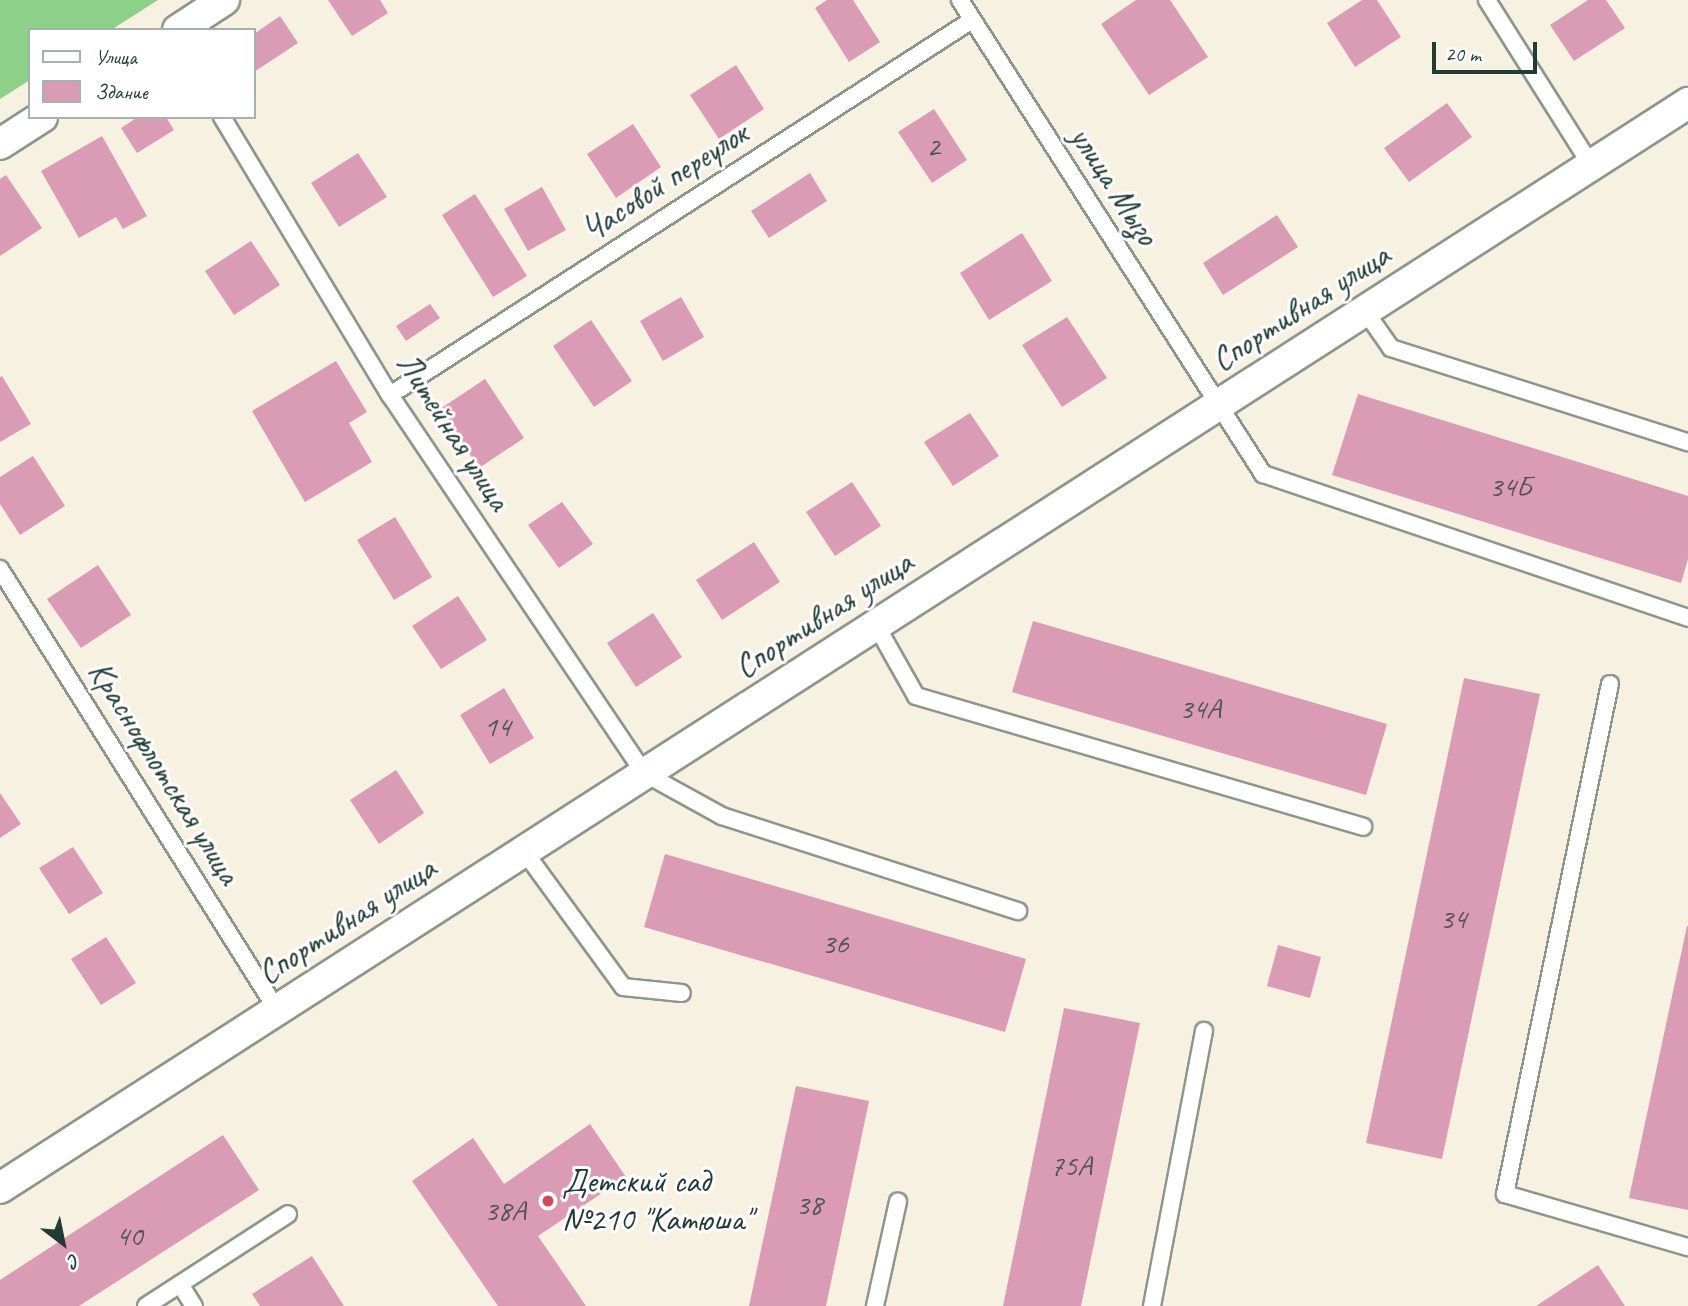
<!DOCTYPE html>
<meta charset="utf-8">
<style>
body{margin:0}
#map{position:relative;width:1688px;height:1306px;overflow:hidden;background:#f7f1e1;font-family:Caveat,sans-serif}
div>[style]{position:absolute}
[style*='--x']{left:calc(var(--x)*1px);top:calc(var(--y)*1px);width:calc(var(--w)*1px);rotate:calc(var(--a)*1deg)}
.green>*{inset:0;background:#8cd08a}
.building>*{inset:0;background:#da9bb4}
.roads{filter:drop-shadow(2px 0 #8b978a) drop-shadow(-2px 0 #8b978a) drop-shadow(0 2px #8b978a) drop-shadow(0 -2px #8b978a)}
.service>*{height:16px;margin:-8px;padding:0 8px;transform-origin:8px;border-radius:8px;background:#fff}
.minor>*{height:30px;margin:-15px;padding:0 15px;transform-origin:15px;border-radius:15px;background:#fff}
.dots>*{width:19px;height:19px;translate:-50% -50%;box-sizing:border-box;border:4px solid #fff;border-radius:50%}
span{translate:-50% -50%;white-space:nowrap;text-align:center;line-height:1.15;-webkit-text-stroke:6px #fff;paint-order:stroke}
.number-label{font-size:30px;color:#4e5454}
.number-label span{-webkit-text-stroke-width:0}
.street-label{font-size:33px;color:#1f3d34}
.poi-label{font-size:33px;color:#1f3d34}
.left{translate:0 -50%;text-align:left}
.legend{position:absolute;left:28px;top:28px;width:228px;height:91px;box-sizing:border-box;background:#fff;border:2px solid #a5b1ae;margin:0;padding:9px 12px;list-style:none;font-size:21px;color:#1f3d34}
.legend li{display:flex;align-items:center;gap:14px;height:35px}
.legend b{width:35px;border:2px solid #a5b1ae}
.north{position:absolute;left:28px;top:1208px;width:70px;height:70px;-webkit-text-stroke:5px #fff;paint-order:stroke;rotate:148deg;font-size:19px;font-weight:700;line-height:28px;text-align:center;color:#1f3d34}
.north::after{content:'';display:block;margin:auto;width:24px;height:32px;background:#1f3d34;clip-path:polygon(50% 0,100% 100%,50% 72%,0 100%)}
.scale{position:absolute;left:1432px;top:42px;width:105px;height:32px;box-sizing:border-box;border:4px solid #1f3d34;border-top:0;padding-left:9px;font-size:21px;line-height:24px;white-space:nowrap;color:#1f3d34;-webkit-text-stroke:5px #fff;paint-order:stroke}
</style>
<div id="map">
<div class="green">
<div style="clip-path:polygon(0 0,158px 0,111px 30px,30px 30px,30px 80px,0 99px)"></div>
</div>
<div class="building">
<div style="clip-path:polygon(328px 0,380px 0,388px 13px,352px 36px)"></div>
<div style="clip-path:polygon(827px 0,853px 0,880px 42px,849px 62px,815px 8px)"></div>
<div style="clip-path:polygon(1136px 0,1170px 0,1208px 57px,1149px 95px,1101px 24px)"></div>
<div style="clip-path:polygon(1362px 0,1377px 0,1401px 37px,1355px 67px,1327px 23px)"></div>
<div style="clip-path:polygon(1588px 0,1606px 0,1625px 28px,1574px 61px,1550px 25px)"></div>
<div style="clip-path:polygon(280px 16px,298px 43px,254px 72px,254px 34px)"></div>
<div style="clip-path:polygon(736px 65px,764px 109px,719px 139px,690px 95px)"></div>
<div style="clip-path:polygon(1447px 103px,1472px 137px,1409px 182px,1384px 148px)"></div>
<div style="clip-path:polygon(934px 109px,967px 160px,932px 183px,898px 132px)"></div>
<div style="clip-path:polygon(138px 117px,166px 117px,174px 130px,137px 153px,121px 128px)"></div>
<div style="clip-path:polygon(633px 124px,661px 167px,616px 198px,587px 154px)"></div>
<div style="clip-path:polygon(102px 136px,147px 216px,123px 229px,116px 217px,79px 238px,41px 171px)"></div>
<div style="clip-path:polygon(358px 153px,387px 197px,339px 227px,311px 183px)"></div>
<div style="clip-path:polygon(810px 173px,827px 201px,769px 238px,751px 211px)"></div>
<div style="clip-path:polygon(6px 175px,42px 228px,0 256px,0 179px)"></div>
<div style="clip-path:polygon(542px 187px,566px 230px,528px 251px,504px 209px)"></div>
<div style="clip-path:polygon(475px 194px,527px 276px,493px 297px,442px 215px)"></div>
<div style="clip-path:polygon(1277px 215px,1298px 247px,1223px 295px,1203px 263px)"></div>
<div style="clip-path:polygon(1022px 233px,1052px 281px,989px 320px,960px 273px)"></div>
<div style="clip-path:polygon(251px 241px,280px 285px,234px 315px,205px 271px)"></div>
<div style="clip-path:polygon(681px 297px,704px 337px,663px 361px,640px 321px)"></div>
<div style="clip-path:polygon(430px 304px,440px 318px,406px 341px,396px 326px)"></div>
<div style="clip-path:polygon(1067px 317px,1107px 378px,1062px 407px,1022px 345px)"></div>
<div style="clip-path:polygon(591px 320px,632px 381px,594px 407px,553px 346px)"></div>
<div style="clip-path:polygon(336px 361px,367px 412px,349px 423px,372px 462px,305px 502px,252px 411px)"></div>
<div style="clip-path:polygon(2px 376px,31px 424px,0 442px,0 377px)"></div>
<div style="clip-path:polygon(485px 379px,524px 438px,479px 468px,440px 409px)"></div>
<div style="clip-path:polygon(1358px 394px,1688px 496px,1688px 559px,1681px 583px,1332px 475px)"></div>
<div style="clip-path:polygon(970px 413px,999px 456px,953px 486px,924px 442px)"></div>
<div style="clip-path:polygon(33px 456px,65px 506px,20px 535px,0 504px,0 477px)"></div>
<div style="clip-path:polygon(852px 482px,881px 526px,835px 556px,806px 512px)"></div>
<div style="clip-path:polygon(562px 502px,593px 544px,559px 568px,528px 525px)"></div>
<div style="clip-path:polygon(395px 517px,432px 577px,394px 600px,357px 540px)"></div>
<div style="clip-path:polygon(754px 542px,780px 582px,722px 620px,696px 580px)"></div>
<div style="clip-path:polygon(98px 565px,131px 615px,81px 648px,47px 599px)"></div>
<div style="clip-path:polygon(458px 596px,487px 640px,441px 669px,412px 626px)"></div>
<div style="clip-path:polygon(653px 613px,682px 657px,636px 687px,607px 643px)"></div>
<div style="clip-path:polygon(1033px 621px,1387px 724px,1366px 795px,1012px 692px)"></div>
<div style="clip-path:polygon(1464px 678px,1540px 694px,1442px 1159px,1366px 1143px)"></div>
<div style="clip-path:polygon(504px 688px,534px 738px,490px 764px,460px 715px)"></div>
<div style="clip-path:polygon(396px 770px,424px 813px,379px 844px,350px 800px)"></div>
<div style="clip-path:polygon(0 793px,21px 824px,0 838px)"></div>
<div style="clip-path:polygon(73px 847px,103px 893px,69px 914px,39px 868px)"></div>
<div style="clip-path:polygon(665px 854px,1026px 959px,1005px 1032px,644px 927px)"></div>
<div style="clip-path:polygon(1687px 926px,1688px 926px,1688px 1210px,1629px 1198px)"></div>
<div style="clip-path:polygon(106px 937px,136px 983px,101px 1005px,71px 959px)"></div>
<div style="clip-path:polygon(1278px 945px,1321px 957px,1310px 998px,1267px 986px)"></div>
<div style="clip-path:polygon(1064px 1008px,1140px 1023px,1081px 1306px,1003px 1306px)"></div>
<div style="clip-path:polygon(796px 1086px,869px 1101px,826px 1306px,749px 1306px)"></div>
<div style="clip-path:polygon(590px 1124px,626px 1177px,538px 1236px,586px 1306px,498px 1306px,412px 1181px,473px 1138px,504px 1184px)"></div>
<div style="clip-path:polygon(223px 1135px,259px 1190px,79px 1306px,0 1306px,0 1280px)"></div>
<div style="clip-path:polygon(312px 1256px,344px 1306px,260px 1306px,252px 1294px)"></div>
<div style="clip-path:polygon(1598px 1265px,1625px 1306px,1536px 1306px)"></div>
</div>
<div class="roads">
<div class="service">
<div style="--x:960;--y:0;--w:563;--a:57.41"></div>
<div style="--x:1263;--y:474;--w:449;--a:18.7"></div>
<div style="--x:1487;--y:0;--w:195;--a:57.8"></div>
<div style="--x:222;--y:117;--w:325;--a:58.9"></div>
<div style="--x:390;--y:395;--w:455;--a:56.1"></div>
<div style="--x:644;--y:773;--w:89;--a:28.9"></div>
<div style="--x:722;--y:816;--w:311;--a:17.8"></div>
<div style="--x:1365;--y:311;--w:45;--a:54.9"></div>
<div style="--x:1391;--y:348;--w:312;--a:17.6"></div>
<div style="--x:390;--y:395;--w:692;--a:-32.79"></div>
<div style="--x:0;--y:569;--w:521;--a:57.87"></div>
<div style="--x:876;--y:625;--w:81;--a:60.6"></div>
<div style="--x:916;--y:696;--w:466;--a:16.3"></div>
<div style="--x:1610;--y:684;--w:521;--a:101.63"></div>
<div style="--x:1505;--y:1194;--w:191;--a:16.2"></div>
<div style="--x:524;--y:851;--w:168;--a:53.9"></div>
<div style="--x:623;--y:987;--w:59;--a:5.8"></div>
<div style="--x:180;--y:1284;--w:26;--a:58"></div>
<div style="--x:146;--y:1306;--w:169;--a:-32.9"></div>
<div style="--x:875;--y:1306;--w:107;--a:-77.6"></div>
<div style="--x:1152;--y:1306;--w:280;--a:-79.3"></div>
</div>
<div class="minor">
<div style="--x:178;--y:30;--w:55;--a:-33.1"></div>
<div style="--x:0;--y:144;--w:50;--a:-32.7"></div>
<div style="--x:0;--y:1188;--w:2007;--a:-32.73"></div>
</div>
</div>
<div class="dots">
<div style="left:548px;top:1201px;background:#d1495b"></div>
</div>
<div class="number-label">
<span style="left:933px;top:146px">2</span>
<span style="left:1510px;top:486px">34Б</span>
<span style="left:1200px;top:708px">34А</span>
<span style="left:497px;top:726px">14</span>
<span style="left:1453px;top:918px">34</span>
<span style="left:835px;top:943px">36</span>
<span style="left:1071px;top:1165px">75А</span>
<span style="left:809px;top:1204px">38</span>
<span style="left:505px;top:1210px">38А</span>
<span style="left:129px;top:1235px">40</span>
</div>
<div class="street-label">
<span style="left:665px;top:182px;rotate:-33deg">Часовой переулок</span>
<span style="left:1114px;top:186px;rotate:57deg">улица Мызо</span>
<span style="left:1301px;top:308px;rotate:-33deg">Спортивная улица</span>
<span style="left:453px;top:432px;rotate:57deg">Литейная улица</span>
<span style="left:824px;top:615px;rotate:-33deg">Спортивная улица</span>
<span style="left:164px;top:773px;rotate:58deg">Краснофлотская улица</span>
<span style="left:347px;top:921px;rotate:-33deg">Спортивная улица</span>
</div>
<div class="poi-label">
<span class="left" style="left:562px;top:1201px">Детский сад<br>№210 "Катюша"</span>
</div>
<ul class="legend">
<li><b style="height:9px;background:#fff"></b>Улица</li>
<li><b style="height:19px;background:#da9bb4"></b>Здание</li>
</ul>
<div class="north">С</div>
<div class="scale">20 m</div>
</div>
